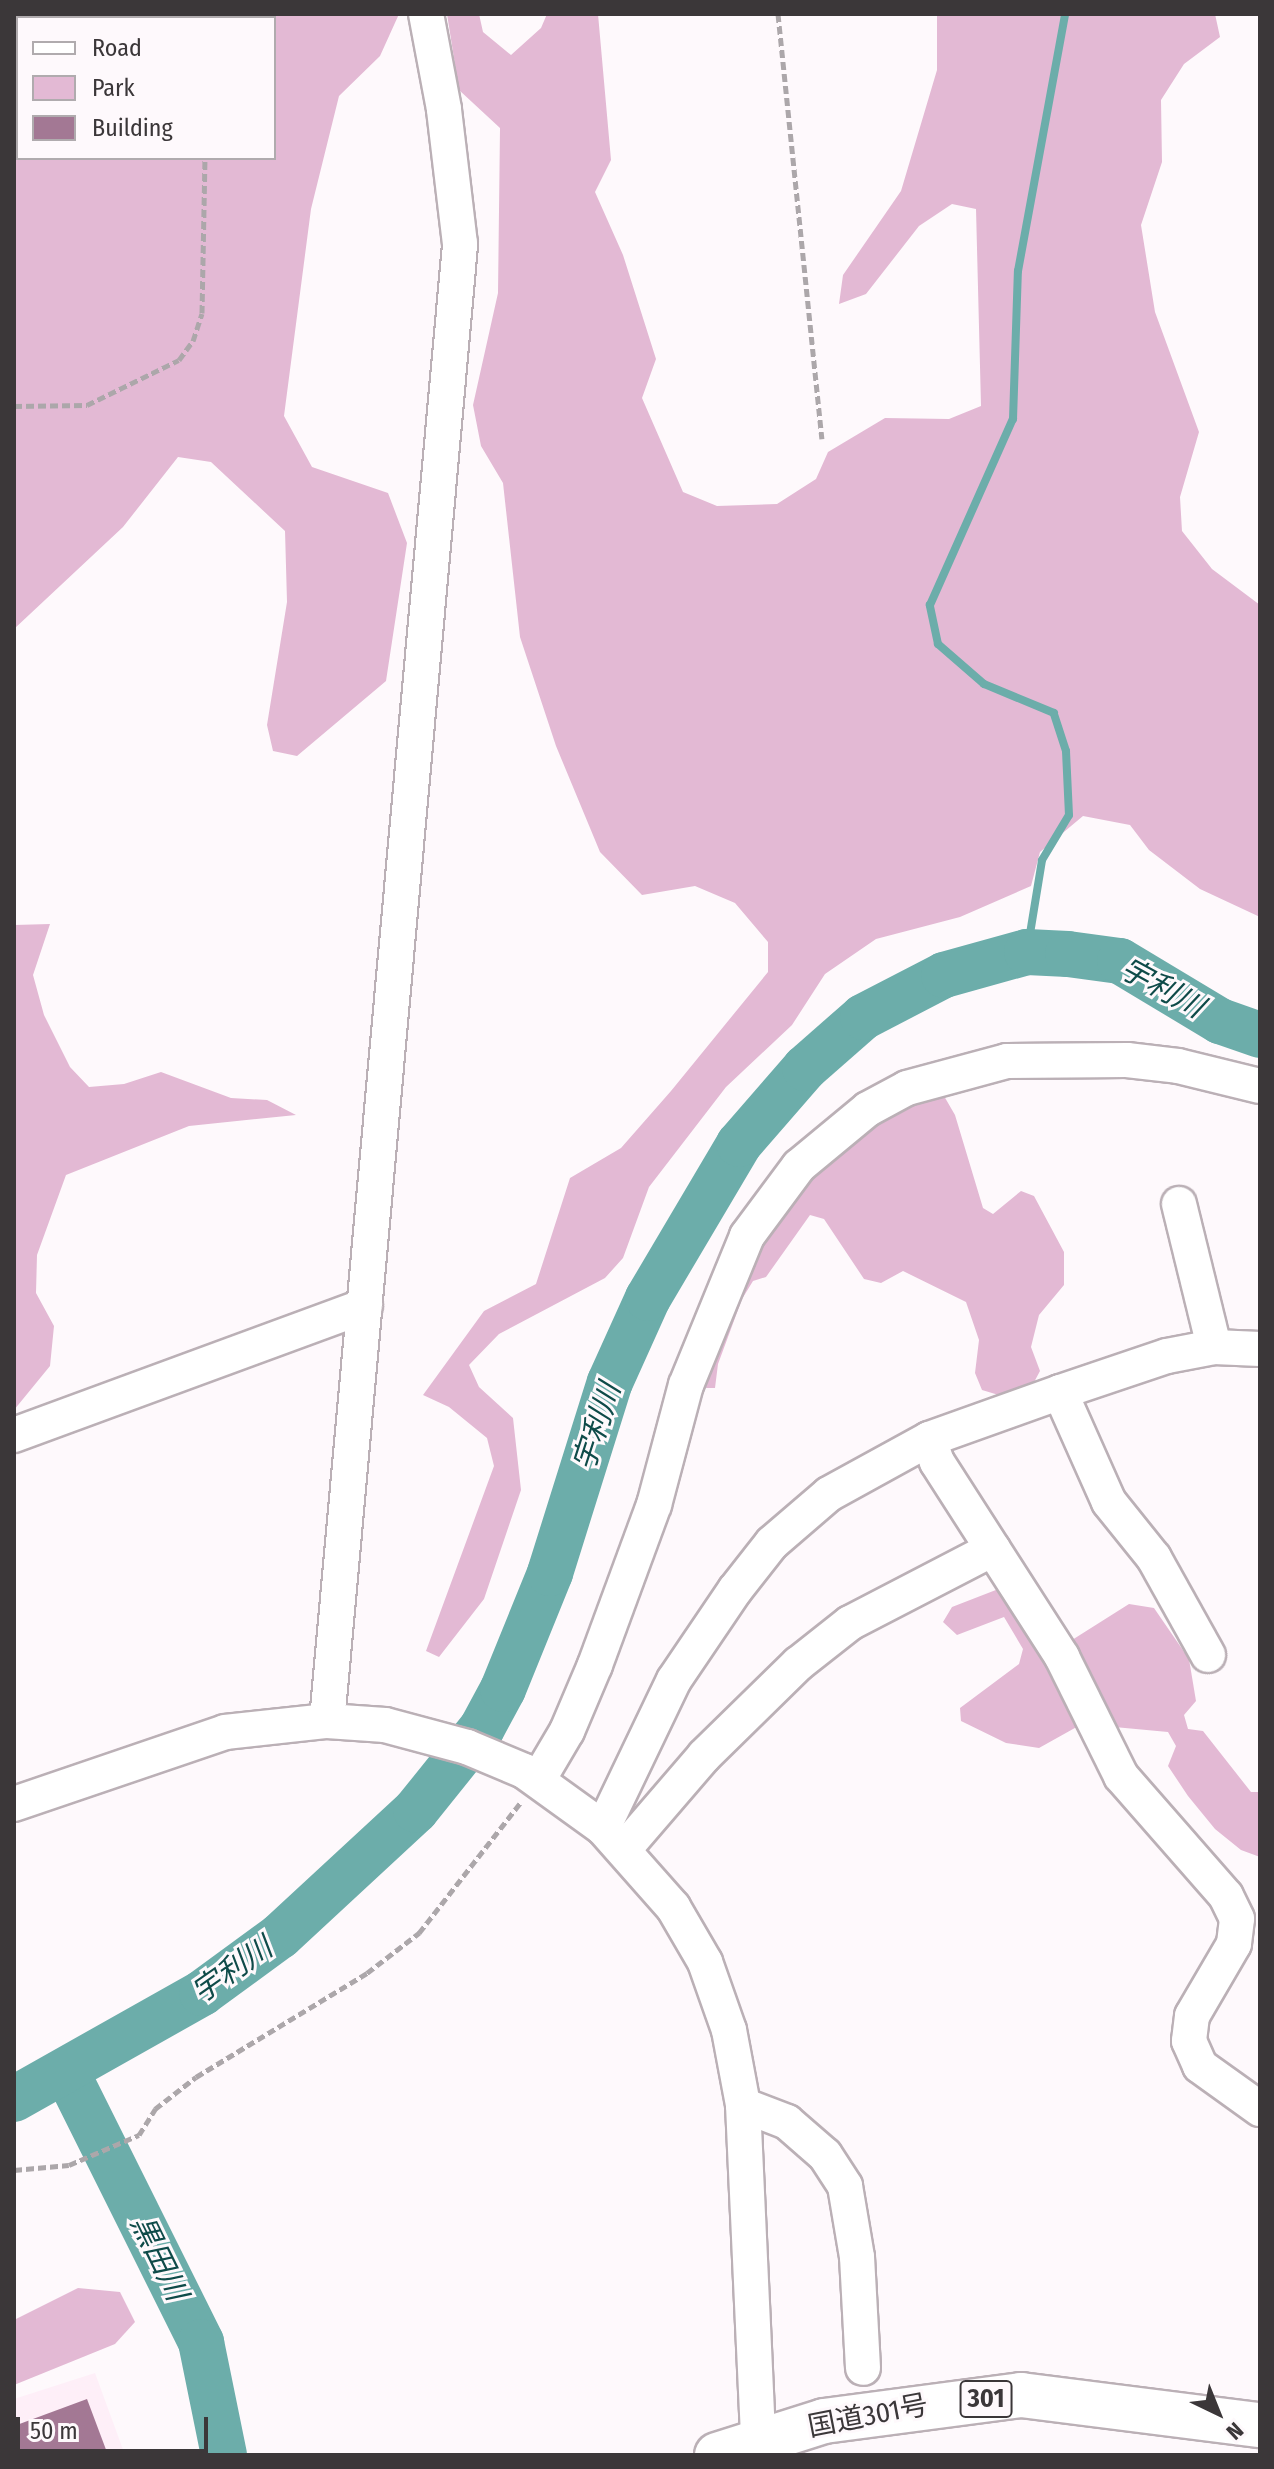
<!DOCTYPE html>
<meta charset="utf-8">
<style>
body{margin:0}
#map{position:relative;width:1274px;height:2469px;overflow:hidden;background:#fef9fc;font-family:"Fira Sans Condensed","Noto Sans JP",sans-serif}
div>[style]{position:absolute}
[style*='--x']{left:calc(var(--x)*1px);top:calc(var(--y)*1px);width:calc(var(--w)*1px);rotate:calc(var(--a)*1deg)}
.built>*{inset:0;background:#feeff8}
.green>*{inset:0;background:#e3b9d4}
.stream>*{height:8px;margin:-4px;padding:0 4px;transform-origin:4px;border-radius:4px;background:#6cadaa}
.river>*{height:46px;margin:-23px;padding:0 23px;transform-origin:23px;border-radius:23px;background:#6cadaa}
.building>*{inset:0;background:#a37894}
.path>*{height:5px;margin-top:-2.5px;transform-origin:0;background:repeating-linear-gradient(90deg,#aca7aa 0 8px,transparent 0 12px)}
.roads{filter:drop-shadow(2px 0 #bbb0b6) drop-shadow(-2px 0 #bbb0b6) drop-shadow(0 2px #bbb0b6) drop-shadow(0 -2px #bbb0b6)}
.minor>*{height:34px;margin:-17px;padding:0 17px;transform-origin:17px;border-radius:17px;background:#fff}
.highway>*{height:44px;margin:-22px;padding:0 22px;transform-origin:22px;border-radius:22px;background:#fff}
span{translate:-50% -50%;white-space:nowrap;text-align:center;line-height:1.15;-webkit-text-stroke:6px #fef9fc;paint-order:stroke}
.shield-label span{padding:2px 6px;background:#fef9fc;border:2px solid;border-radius:6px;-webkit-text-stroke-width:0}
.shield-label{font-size:26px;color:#3b3739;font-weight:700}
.street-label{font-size:28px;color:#3b3739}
.water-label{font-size:30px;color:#0f4b49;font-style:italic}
.frame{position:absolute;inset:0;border:16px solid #3b3739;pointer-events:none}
.legend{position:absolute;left:16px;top:16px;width:260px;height:144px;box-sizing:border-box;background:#fef9fc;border:2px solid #b0abae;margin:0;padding:10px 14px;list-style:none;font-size:24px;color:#3b3739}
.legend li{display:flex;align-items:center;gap:16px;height:40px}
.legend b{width:40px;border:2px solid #b0abae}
.north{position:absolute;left:1178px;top:2373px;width:80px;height:80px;-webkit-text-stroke:6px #fef9fc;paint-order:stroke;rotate:137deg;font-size:22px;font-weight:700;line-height:32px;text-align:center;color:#3b3739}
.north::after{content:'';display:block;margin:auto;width:28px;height:36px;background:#3b3739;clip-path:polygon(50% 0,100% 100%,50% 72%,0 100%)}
.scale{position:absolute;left:16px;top:2417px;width:192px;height:36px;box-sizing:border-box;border:4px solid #3b3739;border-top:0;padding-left:10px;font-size:24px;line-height:28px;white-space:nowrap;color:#3b3739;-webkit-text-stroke:6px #fef9fc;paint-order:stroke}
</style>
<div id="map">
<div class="built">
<div style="clip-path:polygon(95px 2373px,125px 2455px,14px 2455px,14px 2399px)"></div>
</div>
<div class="green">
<div style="clip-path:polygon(14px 14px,269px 14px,18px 18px,18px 158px,274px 158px,276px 14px,399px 14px,380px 56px,339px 96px,311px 209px,284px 416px,312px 467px,388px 493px,407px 543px,386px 681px,297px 756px,273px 751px,267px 725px,287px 602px,285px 531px,211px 462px,178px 457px,123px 527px,14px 629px)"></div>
<div style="clip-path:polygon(447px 14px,479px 14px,483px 32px,511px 55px,541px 28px,547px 14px,598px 14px,611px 160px,595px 192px,623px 255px,656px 359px,642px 398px,683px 492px,717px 506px,777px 504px,816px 479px,828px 452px,885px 418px,949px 419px,981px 406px,976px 209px,952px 204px,919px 226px,866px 294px,839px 304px,843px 275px,901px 191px,937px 70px,937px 14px,1215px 14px,1220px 37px,1184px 64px,1161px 100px,1162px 162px,1141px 225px,1155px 312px,1199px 432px,1180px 497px,1182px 531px,1212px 569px,1260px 605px,1260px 917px,1200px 889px,1149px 850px,1130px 825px,1083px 816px,1040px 852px,1031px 886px,960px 917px,876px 939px,825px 974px,792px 1025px,726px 1087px,649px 1187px,623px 1258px,605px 1278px,499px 1334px,469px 1365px,479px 1387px,513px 1418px,521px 1490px,484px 1599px,439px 1657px,426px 1651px,494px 1466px,487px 1438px,449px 1407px,423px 1395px,484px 1311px,536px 1284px,570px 1178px,621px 1148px,671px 1091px,768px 972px,768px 942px,735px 903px,695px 886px,642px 895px,600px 852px,556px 746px,520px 637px,503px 483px,481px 446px,473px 405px,498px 293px,500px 128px,459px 90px)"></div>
<div style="clip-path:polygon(50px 924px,33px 975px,44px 1015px,70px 1067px,89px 1087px,124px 1084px,161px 1072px,231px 1098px,267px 1100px,296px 1115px,189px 1126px,66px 1175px,37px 1255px,36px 1293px,54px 1326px,50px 1366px,14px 1410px,14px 925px)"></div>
<div style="clip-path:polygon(944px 1096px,955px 1115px,983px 1208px,993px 1214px,1021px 1191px,1034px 1196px,1064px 1252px,1064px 1285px,1039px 1315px,1031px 1347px,1040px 1371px,1032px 1386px,1002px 1396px,982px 1390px,975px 1373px,979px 1340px,966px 1302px,903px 1271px,881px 1283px,864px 1279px,824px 1219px,810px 1215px,766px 1277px,753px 1281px,742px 1299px,718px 1364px,715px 1388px,697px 1388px,761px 1230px,851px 1134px,919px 1102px)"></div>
<div style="clip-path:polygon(1001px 1588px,1047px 1646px,1072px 1640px,1129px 1604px,1154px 1608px,1189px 1659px,1196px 1701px,1184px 1715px,1188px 1729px,1203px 1731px,1251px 1792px,1260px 1792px,1260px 1857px,1241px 1850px,1215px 1829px,1188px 1796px,1168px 1766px,1176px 1746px,1168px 1732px,1082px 1724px,1039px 1748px,1006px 1743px,961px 1721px,960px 1708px,1019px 1664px,1023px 1649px,1004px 1617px,957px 1635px,943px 1622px,952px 1607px)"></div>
<div style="clip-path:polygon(78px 2288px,120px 2292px,135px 2322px,115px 2344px,14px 2385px,14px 2320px)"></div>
</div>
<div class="stream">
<div style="--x:1027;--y:952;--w:93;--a:-80.7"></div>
<div style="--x:1042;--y:860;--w:52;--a:-59"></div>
<div style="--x:1069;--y:815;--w:64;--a:-92.7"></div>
<div style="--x:1066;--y:751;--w:40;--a:-108"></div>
<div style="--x:1054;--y:713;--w:76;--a:-157.5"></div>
<div style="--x:984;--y:684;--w:61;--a:-139"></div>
<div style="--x:938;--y:644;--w:40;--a:-102"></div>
<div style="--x:930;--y:605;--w:204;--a:-66"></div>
<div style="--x:1013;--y:419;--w:148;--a:-88.1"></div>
<div style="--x:1018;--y:271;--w:261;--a:-79.6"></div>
</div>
<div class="river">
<div style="--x:66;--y:2071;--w:303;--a:63.5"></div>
<div style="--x:201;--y:2342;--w:115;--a:78.5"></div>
<div style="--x:14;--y:2099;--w:216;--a:-29.4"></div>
<div style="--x:202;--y:1993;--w:97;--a:-36.2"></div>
<div style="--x:280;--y:1936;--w:185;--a:-42.8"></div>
<div style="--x:416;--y:1810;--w:105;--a:-51.2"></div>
<div style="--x:482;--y:1728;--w:44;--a:-61.7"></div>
<div style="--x:503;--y:1689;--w:125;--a:-67.9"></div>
<div style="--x:550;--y:1573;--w:200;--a:-72.6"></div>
<div style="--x:610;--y:1382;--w:92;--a:-65.7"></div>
<div style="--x:648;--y:1298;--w:179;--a:-59.4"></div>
<div style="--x:739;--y:1144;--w:101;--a:-49"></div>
<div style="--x:805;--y:1068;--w:77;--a:-41.3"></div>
<div style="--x:863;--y:1017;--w:91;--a:-27.4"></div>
<div style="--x:944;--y:975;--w:86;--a:-15.5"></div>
<div style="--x:1027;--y:952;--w:41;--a:2.8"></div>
<div style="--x:1068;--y:954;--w:52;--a:7.7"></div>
<div style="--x:1120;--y:961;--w:117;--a:31"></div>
<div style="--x:1220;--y:1021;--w:42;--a:19.3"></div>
</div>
<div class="building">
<div style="clip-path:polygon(87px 2399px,108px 2455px,14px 2455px,14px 2426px)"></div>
</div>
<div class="path">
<div style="--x:200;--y:14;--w:4;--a:90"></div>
<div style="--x:778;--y:14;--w:427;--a:84.1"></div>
<div style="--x:14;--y:406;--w:73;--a:-0.8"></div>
<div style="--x:87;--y:405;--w:102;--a:-26.1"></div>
<div style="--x:179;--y:360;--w:24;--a:-54"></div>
<div style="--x:193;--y:341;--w:29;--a:-72"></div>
<div style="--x:202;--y:313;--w:155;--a:-88.9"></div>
<div style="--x:14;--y:2170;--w:55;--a:-5.2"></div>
<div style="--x:69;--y:2165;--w:76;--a:-23.2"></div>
<div style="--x:139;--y:2135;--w:31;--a:-58"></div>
<div style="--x:155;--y:2109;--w:52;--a:-38"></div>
<div style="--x:196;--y:2077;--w:200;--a:-31.3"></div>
<div style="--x:367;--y:1973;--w:66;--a:-37.6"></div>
<div style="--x:419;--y:1933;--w:166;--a:-52.1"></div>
</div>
<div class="roads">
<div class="minor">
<div style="--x:1179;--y:1204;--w:147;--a:76.2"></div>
<div style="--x:1060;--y:1392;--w:120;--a:66"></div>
<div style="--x:1109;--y:1502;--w:72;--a:51.2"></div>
<div style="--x:1154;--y:1558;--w:111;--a:60.9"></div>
<div style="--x:14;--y:1435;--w:374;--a:-20.2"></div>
<div style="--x:929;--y:1439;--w:24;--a:71"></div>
<div style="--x:937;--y:1462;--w:232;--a:57.3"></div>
<div style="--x:1062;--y:1657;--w:133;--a:63.6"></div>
<div style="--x:1121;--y:1776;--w:159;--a:48.8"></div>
<div style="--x:1226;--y:1896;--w:25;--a:64"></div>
<div style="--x:1237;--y:1919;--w:25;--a:97"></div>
<div style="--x:1234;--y:1944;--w:83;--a:120.3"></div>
<div style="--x:1192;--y:2016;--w:25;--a:97"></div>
<div style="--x:1189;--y:2041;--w:27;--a:66"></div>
<div style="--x:1200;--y:2066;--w:74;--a:35.6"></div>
<div style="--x:327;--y:1721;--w:1483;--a:-84.85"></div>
<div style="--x:460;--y:244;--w:136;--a:-96.8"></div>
<div style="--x:444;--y:109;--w:97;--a:-100.7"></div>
<div style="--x:538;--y:1780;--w:57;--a:-59.4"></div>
<div style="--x:567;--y:1731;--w:72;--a:-67"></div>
<div style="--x:595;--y:1665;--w:171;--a:-69.8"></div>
<div style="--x:654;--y:1505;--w:124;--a:-75.1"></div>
<div style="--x:686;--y:1385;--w:161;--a:-67.7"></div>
<div style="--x:747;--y:1236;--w:87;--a:-53.4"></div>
<div style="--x:799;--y:1166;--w:89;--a:-39.6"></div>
<div style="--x:868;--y:1109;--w:44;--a:-28.3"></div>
<div style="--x:907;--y:1088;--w:104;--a:-15.1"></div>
<div style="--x:1007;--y:1061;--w:120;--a:-0.5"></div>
<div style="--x:1127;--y:1060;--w:51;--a:6.7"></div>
<div style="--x:1178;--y:1066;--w:84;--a:13.7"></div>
<div style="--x:14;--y:1804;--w:223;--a:-18.8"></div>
<div style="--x:225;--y:1732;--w:103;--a:-6.2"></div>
<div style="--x:327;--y:1721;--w:58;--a:3.9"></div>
<div style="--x:385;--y:1725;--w:85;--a:15"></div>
<div style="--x:467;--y:1747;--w:62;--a:22.8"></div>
<div style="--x:524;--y:1771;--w:97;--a:35.8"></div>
<div style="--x:603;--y:1828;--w:106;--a:48.5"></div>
<div style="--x:673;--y:1907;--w:64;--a:59.8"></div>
<div style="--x:705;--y:1962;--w:72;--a:70.6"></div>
<div style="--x:729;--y:2030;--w:76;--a:79.4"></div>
<div style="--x:743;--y:2105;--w:350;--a:87.4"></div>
<div style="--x:603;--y:1828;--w:164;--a:-64.4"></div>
<div style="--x:674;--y:1680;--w:109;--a:-55.9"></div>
<div style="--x:735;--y:1590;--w:60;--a:-51.8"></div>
<div style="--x:772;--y:1543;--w:75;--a:-40.7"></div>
<div style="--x:829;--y:1494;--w:114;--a:-28.8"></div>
<div style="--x:929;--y:1439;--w:139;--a:-19.7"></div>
<div style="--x:1060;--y:1392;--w:113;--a:-18.6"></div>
<div style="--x:1167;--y:1356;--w:48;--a:-10.8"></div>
<div style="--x:1214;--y:1347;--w:46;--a:2.5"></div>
<div style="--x:625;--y:1848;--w:121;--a:-49.3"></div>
<div style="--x:704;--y:1756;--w:132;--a:-44.4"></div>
<div style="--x:798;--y:1664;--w:66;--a:-38.3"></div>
<div style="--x:850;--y:1623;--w:161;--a:-27.4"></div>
<div style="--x:743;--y:2105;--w:47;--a:21.1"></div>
<div style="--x:787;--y:2122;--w:50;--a:41"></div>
<div style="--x:825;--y:2155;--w:37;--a:57"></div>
<div style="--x:845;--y:2186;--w:72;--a:80.4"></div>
<div style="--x:857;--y:2257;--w:111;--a:86.9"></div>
</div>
<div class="highway">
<div style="--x:717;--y:2455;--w:112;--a:-17.6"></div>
<div style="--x:824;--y:2421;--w:199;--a:-7.5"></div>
<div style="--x:1021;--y:2395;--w:241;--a:7.2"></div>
</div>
</div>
<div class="shield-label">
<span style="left:986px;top:2399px">301</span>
</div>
<div class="street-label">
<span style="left:868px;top:2416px;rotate:-11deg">国道301号</span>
</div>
<div class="water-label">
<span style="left:1162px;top:988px;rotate:29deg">宇利川</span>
<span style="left:597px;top:1427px;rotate:-72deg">宇利川</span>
<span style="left:232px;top:1970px;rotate:-35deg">宇利川</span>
<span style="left:159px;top:2258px;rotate:64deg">黒田川</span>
</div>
<div class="frame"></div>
<ul class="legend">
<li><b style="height:10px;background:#fff"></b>Road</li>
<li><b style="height:22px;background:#e3b9d4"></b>Park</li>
<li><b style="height:22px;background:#a37894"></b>Building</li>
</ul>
<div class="north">N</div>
<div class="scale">50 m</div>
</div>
